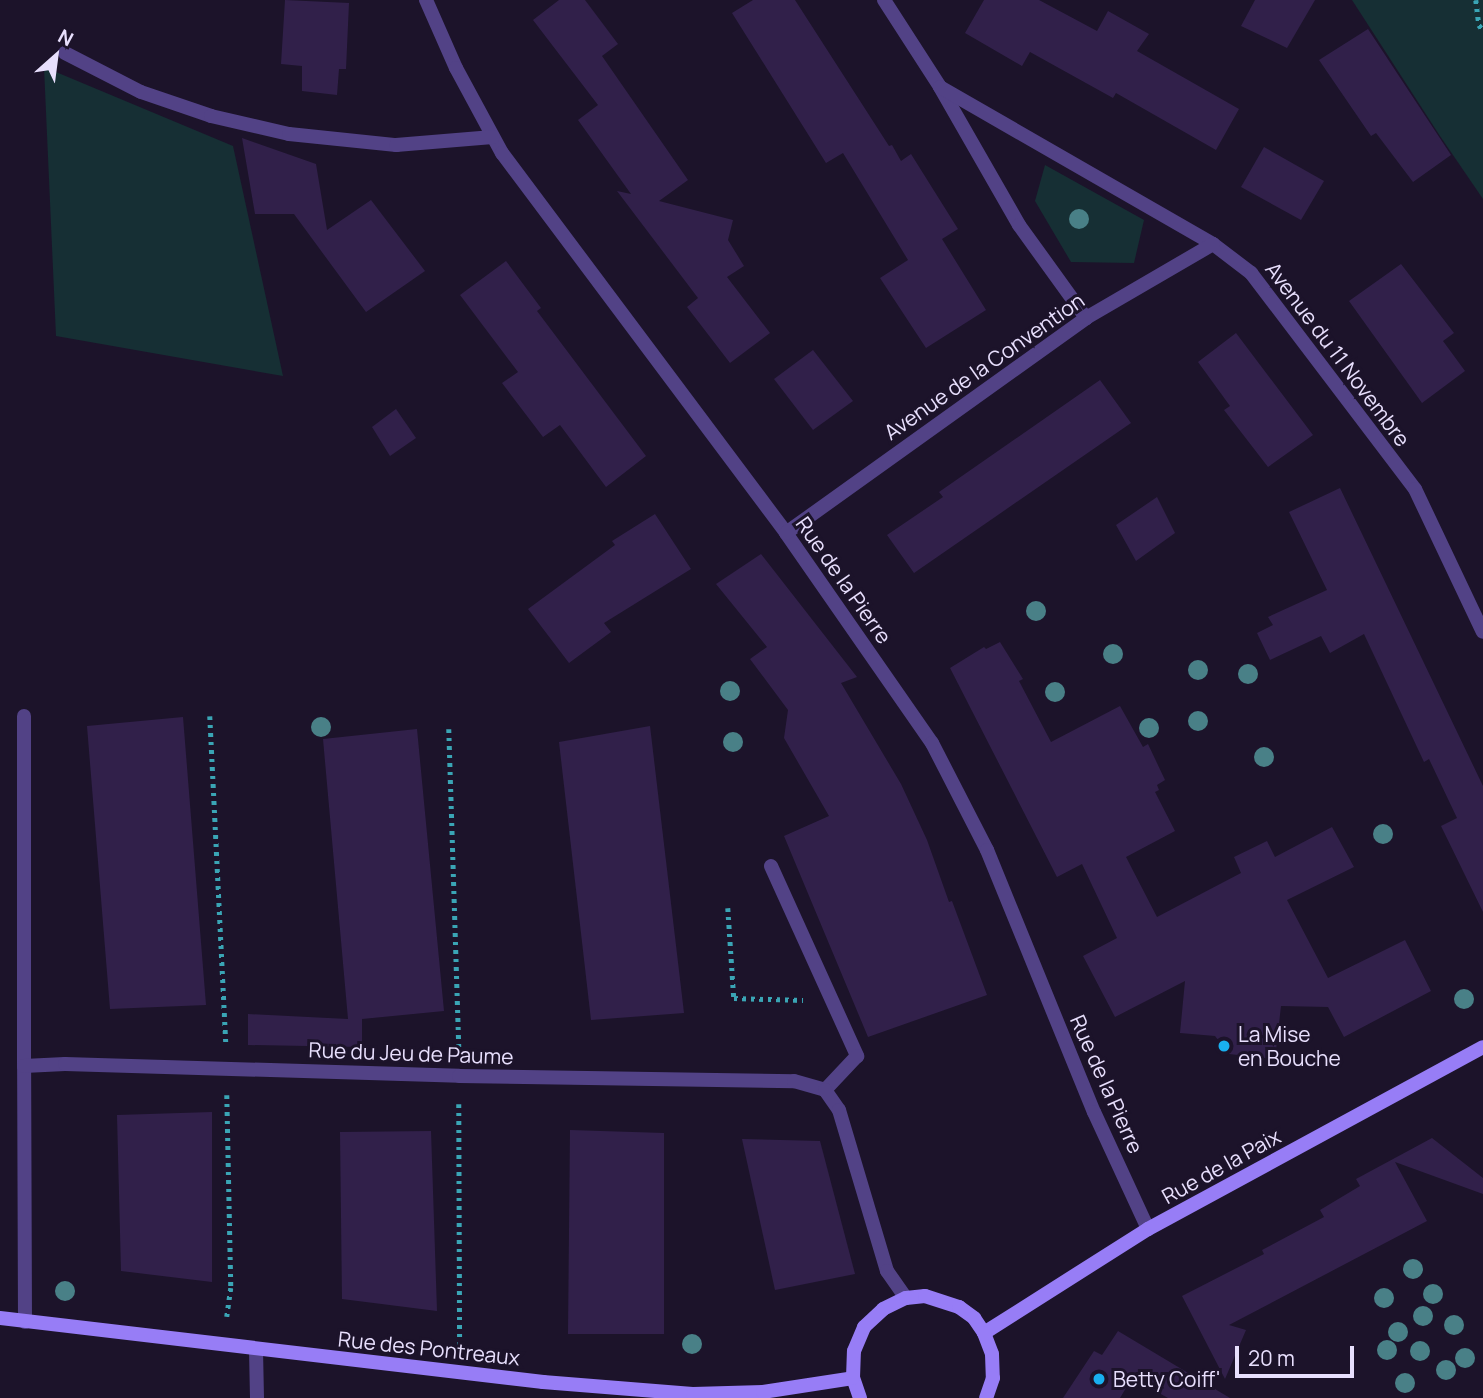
<!DOCTYPE html>
<style>
body{margin:0}
#map{position:relative;width:1483px;height:1398px;overflow:hidden;background:#1c132a;font-family:Manrope,sans-serif}
div>[style]{position:absolute}
[style*='--x']{left:calc(var(--x)*1px);top:calc(var(--y)*1px);width:calc(var(--w)*1px);rotate:calc(var(--a)*1deg)}
.green>*{inset:0;background:#162f34}
.building>*{inset:0;background:#31204a}
.path>*{height:4.5px;margin-top:-2.25px;transform-origin:0;background:repeating-linear-gradient(90deg,#3aa5b5 0 3.5px,transparent 0 8.5px)}
.lane>*{height:14px;margin:-7px;padding:0 7px;transform-origin:7px;border-radius:7px;background:#524286}
.street>*{height:14px;margin:-7px;padding:0 7px;transform-origin:7px;border-radius:7px;background:#524286}
.secondary>*{height:14px;margin:-7px;padding:0 7px;transform-origin:7px;border-radius:7px;background:#977df6}
.trees>*{width:20px;height:20px;margin:-10px;border-radius:50%;background:#498087}
.dots>*{width:19px;height:19px;translate:-50% -50%;box-sizing:border-box;border:4px solid #1c132a;border-radius:50%}
span{translate:-50% -50%;white-space:nowrap;text-align:center;line-height:1.15;-webkit-text-stroke:6px #1c132a;paint-order:stroke}
.street-label{font-size:21px;color:#e8dffd}
.poi-label{font-size:21px;color:#e8dffd}
.left{translate:0 -50%;text-align:left}
.north{position:absolute;left:21px;top:21px;width:70px;height:70px;-webkit-text-stroke:5px #1c132a;paint-order:stroke;rotate:28deg;font-size:19px;font-weight:700;line-height:28px;text-align:center;color:#e8dffd}
.north::after{content:'';display:block;margin:auto;width:24px;height:32px;background:#e8dffd;clip-path:polygon(50% 0,100% 100%,50% 72%,0 100%)}
.scale{position:absolute;left:1235px;top:1346px;width:119px;height:32px;box-sizing:border-box;border:4px solid #e8dffd;border-top:0;padding-left:9px;font-size:21px;line-height:24px;white-space:nowrap;color:#e8dffd;-webkit-text-stroke:5px #1c132a;paint-order:stroke}
</style>
<div id="map">
<div class="green">
<div style="clip-path:polygon(1352px 0,1483px 0,1483px 199px,1440px 136px)"></div>
<div style="clip-path:polygon(44px 67px,233px 146px,283px 376px,56px 336px)"></div>
<div style="clip-path:polygon(1045px 165px,1144px 220px,1134px 263px,1071px 262px,1035px 201px)"></div>
</div>
<div class="building">
<div style="clip-path:polygon(285px 0,349px 3px,346px 69px,339px 69px,337px 95px,302px 91px,302px 66px,281px 64px)"></div>
<div style="clip-path:polygon(559px 0,585px 0,618px 44px,602px 56px,688px 180px,659px 201px,733px 220px,728px 240px,744px 266px,727px 277px,770px 333px,730px 363px,687px 307px,698px 298px,617px 191px,631px 194px,578px 120px,598px 105px,533px 20px)"></div>
<div style="clip-path:polygon(753px 0,795px 0,889px 146px,892px 145px,901px 161px,911px 154px,958px 229px,942px 239px,986px 310px,926px 348px,880px 278px,908px 260px,843px 153px,826px 163px,732px 13px)"></div>
<div style="clip-path:polygon(984px 0,1039px 0,1097px 31px,1108px 11px,1149px 34px,1137px 51px,1239px 109px,1216px 150px,1116px 93px,1113px 98px,1030px 52px,1022px 66px,965px 33px)"></div>
<div style="clip-path:polygon(1255px 0,1315px 0,1287px 48px,1241px 26px)"></div>
<div style="clip-path:polygon(1368px 29px,1451px 155px,1413px 182px,1376px 133px,1371px 136px,1319px 60px)"></div>
<div style="clip-path:polygon(242px 138px,316px 164px,327px 230px,371px 200px,425px 271px,366px 312px,294px 214px,255px 214px)"></div>
<div style="clip-path:polygon(1264px 147px,1324px 181px,1301px 220px,1241px 187px)"></div>
<div style="clip-path:polygon(506px 261px,541px 308px,537px 311px,646px 456px,606px 487px,560px 425px,543px 437px,502px 383px,518px 372px,460px 295px)"></div>
<div style="clip-path:polygon(1401px 264px,1454px 333px,1443px 341px,1465px 371px,1422px 403px,1349px 301px)"></div>
<div style="clip-path:polygon(1236px 333px,1313px 435px,1268px 467px,1224px 410px,1230px 406px,1198px 362px)"></div>
<div style="clip-path:polygon(813px 350px,853px 401px,813px 430px,774px 379px)"></div>
<div style="clip-path:polygon(1100px 380px,1131px 423px,914px 573px,887px 535px,943px 497px,939px 492px)"></div>
<div style="clip-path:polygon(396px 409px,416px 438px,390px 456px,372px 427px)"></div>
<div style="clip-path:polygon(1340px 488px,1483px 786px,1483px 912px,1441px 826px,1457px 818px,1429px 759px,1424px 762px,1364px 634px,1330px 653px,1321px 636px,1270px 660px,1257px 633px,1273px 625px,1268px 617px,1327px 590px,1289px 512px)"></div>
<div style="clip-path:polygon(1157px 497px,1175px 533px,1136px 561px,1116px 525px)"></div>
<div style="clip-path:polygon(655px 514px,691px 569px,604px 623px,611px 632px,569px 663px,528px 609px,615px 545px,612px 541px)"></div>
<div style="clip-path:polygon(761px 554px,857px 677px,841px 683px,901px 784px,927px 840px,949px 902px,952px 901px,987px 995px,868px 1037px,784px 836px,829px 816px,784px 738px,788px 710px,750px 659px,767px 647px,716px 584px)"></div>
<div style="clip-path:polygon(1000px 642px,1023px 679px,1019px 681px,1051px 742px,1120px 706px,1143px 747px,1148px 744px,1165px 780px,1157px 785px,1159px 790px,1155px 792px,1175px 831px,1126px 857px,1157px 917px,1241px 873px,1234px 857px,1267px 841px,1275px 857px,1332px 827px,1354px 867px,1287px 900px,1328px 978px,1405px 940px,1431px 991px,1344px 1037px,1328px 1007px,1281px 1006px,1275px 1059px,1229px 1054px,1215px 1036px,1180px 1033px,1185px 981px,1115px 1017px,1083px 956px,1117px 938px,1082px 864px,1057px 877px,950px 668px,984px 647px,986px 649px)"></div>
<div style="clip-path:polygon(183px 717px,206px 1005px,110px 1009px,87px 726px)"></div>
<div style="clip-path:polygon(650px 726px,684px 1013px,591px 1020px,559px 742px)"></div>
<div style="clip-path:polygon(417px 729px,444px 1011px,362px 1019px,362px 1047px,248px 1045px,248px 1014px,348px 1019px,323px 739px)"></div>
<div style="clip-path:polygon(212px 1112px,212px 1282px,121px 1271px,117px 1115px)"></div>
<div style="clip-path:polygon(570px 1130px,664px 1133px,664px 1334px,568px 1334px)"></div>
<div style="clip-path:polygon(431px 1131px,437px 1311px,342px 1299px,340px 1132px)"></div>
<div style="clip-path:polygon(1432px 1138px,1483px 1178px,1483px 1194px,1395px 1162px,1427px 1221px,1229px 1325px,1246px 1330px,1225px 1379px,1182px 1296px,1264px 1254px,1262px 1250px,1324px 1217px,1320px 1210px,1360px 1186px,1356px 1179px)"></div>
<div style="clip-path:polygon(742px 1139px,820px 1141px,855px 1274px,775px 1290px)"></div>
<div style="clip-path:polygon(1118px 1331px,1230px 1398px,1168px 1398px,1132px 1378px,1120px 1398px,1063px 1398px,1094px 1351px,1102px 1355px)"></div>
</div>
<div class="path">
<div style="--x:1476;--y:0;--w:25;--a:83"></div>
<div style="--x:1479;--y:25;--w:6;--a:51"></div>
<div style="--x:210;--y:716;--w:328;--a:87.2"></div>
<div style="--x:449;--y:729;--w:321;--a:88.2"></div>
<div style="--x:728;--y:908;--w:90;--a:86.2"></div>
<div style="--x:734;--y:998;--w:69;--a:1.7"></div>
<div style="--x:227;--y:1095;--w:193;--a:88.8"></div>
<div style="--x:231;--y:1288;--w:29;--a:98"></div>
<div style="--x:459;--y:1104;--w:243;--a:89.8"></div>
</div>
<div class="lane">
<div style="--x:771;--y:866;--w:209;--a:65.6"></div>
<div style="--x:857;--y:1056;--w:47;--a:133.3"></div>
</div>
<div class="street">
<div style="--x:426;--y:0;--w:74;--a:66.2"></div>
<div style="--x:456;--y:68;--w:97;--a:61.6"></div>
<div style="--x:502;--y:153;--w:474;--a:53.2"></div>
<div style="--x:786;--y:533;--w:256;--a:55.2"></div>
<div style="--x:932;--y:743;--w:120;--a:62.8"></div>
<div style="--x:987;--y:850;--w:283;--a:67.8"></div>
<div style="--x:1094;--y:1112;--w:129;--a:65.2"></div>
<div style="--x:884;--y:0;--w:103;--a:57.2"></div>
<div style="--x:940;--y:87;--w:159;--a:60.2"></div>
<div style="--x:1019;--y:225;--w:115;--a:54.2"></div>
<div style="--x:65;--y:53;--w:85;--a:27.2"></div>
<div style="--x:141;--y:92;--w:74;--a:18.9"></div>
<div style="--x:211;--y:116;--w:80;--a:13"></div>
<div style="--x:289;--y:134;--w:108;--a:5.9"></div>
<div style="--x:396;--y:145;--w:97;--a:-4.7"></div>
<div style="--x:940;--y:87;--w:315;--a:29.9"></div>
<div style="--x:1213;--y:244;--w:48;--a:37.3"></div>
<div style="--x:1251;--y:273;--w:271;--a:52.8"></div>
<div style="--x:1415;--y:489;--w:158;--a:64.6"></div>
<div style="--x:786;--y:533;--w:369;--a:-35.6"></div>
<div style="--x:1086;--y:318;--w:147;--a:-30.2"></div>
<div style="--x:24;--y:1066;--w:350;--a:-90"></div>
<div style="--x:25;--y:1322;--w:256;--a:-90.2"></div>
<div style="--x:24;--y:1066;--w:41;--a:-2.8"></div>
<div style="--x:65;--y:1064;--w:394;--a:1.7"></div>
<div style="--x:459;--y:1076;--w:335;--a:0.9"></div>
<div style="--x:794;--y:1081;--w:32;--a:16"></div>
<div style="--x:825;--y:1090;--w:24;--a:55"></div>
<div style="--x:839;--y:1110;--w:168;--a:73.4"></div>
<div style="--x:887;--y:1271;--w:33;--a:55"></div>
<div style="--x:256;--y:1350;--w:48;--a:88.8"></div>
</div>
<div class="secondary">
<div style="--x:0;--y:1318;--w:547;--a:6.72"></div>
<div style="--x:543;--y:1382;--w:150;--a:4.6"></div>
<div style="--x:693;--y:1394;--w:70;--a:-1.6"></div>
<div style="--x:763;--y:1392;--w:91;--a:-8.8"></div>
<div style="--x:984;--y:1333;--w:194;--a:-32.4"></div>
<div style="--x:1148;--y:1229;--w:381;--a:-28.5"></div>
<div style="--x:860;--y:1398;--w:21;--a:-109"></div>
<div style="--x:853;--y:1378;--w:27;--a:-88"></div>
<div style="--x:854;--y:1351;--w:26;--a:-67"></div>
<div style="--x:864;--y:1327;--w:26;--a:-43"></div>
<div style="--x:883;--y:1309;--w:25;--a:-26"></div>
<div style="--x:906;--y:1298;--w:19;--a:-6"></div>
<div style="--x:925;--y:1296;--w:36;--a:18"></div>
<div style="--x:959;--y:1307;--w:19;--a:36"></div>
<div style="--x:974;--y:1318;--w:18;--a:56"></div>
<div style="--x:984;--y:1333;--w:22;--a:69"></div>
<div style="--x:992;--y:1354;--w:24;--a:88"></div>
<div style="--x:993;--y:1378;--w:21;--a:109"></div>
</div>
<div class="trees">
<div style="left:1079px;top:219px"></div>
<div style="left:1036px;top:611px"></div>
<div style="left:1113px;top:654px"></div>
<div style="left:1198px;top:670px"></div>
<div style="left:1248px;top:674px"></div>
<div style="left:730px;top:691px"></div>
<div style="left:1055px;top:692px"></div>
<div style="left:1198px;top:721px"></div>
<div style="left:321px;top:727px"></div>
<div style="left:1149px;top:728px"></div>
<div style="left:733px;top:742px"></div>
<div style="left:1264px;top:757px"></div>
<div style="left:1383px;top:834px"></div>
<div style="left:1464px;top:999px"></div>
<div style="left:1413px;top:1269px"></div>
<div style="left:65px;top:1291px"></div>
<div style="left:1433px;top:1294px"></div>
<div style="left:1384px;top:1298px"></div>
<div style="left:1423px;top:1316px"></div>
<div style="left:1454px;top:1325px"></div>
<div style="left:1398px;top:1332px"></div>
<div style="left:692px;top:1344px"></div>
<div style="left:1387px;top:1350px"></div>
<div style="left:1420px;top:1351px"></div>
<div style="left:1465px;top:1358px"></div>
<div style="left:1446px;top:1370px"></div>
<div style="left:1405px;top:1383px"></div>
</div>
<div class="dots">
<div style="left:1224px;top:1046px;background:#19afef"></div>
<div style="left:1099px;top:1379px;background:#19afef"></div>
</div>
<div class="street-label">
<span style="left:1338px;top:354px;rotate:53deg">Avenue du 11 Novembre</span>
<span style="left:984px;top:366px;rotate:-35deg">Avenue de la Convention</span>
<span style="left:844px;top:580px;rotate:55deg">Rue de la Pierre</span>
<span style="left:411px;top:1053px;rotate:2deg">Rue du Jeu de Paume</span>
<span style="left:1107px;top:1084px;rotate:66deg">Rue de la Pierre</span>
<span style="left:1221px;top:1166px;rotate:-29deg">Rue de la Paix</span>
<span style="left:429px;top:1348px;rotate:6deg">Rue des Pontreaux</span>
</div>
<div class="poi-label">
<span class="left" style="left:1238px;top:1046px">La Mise<br>en Bouche</span>
<span class="left" style="left:1113px;top:1379px">Betty Coiff'</span>
</div>
<div class="north">N</div>
<div class="scale">20 m</div>
</div>
